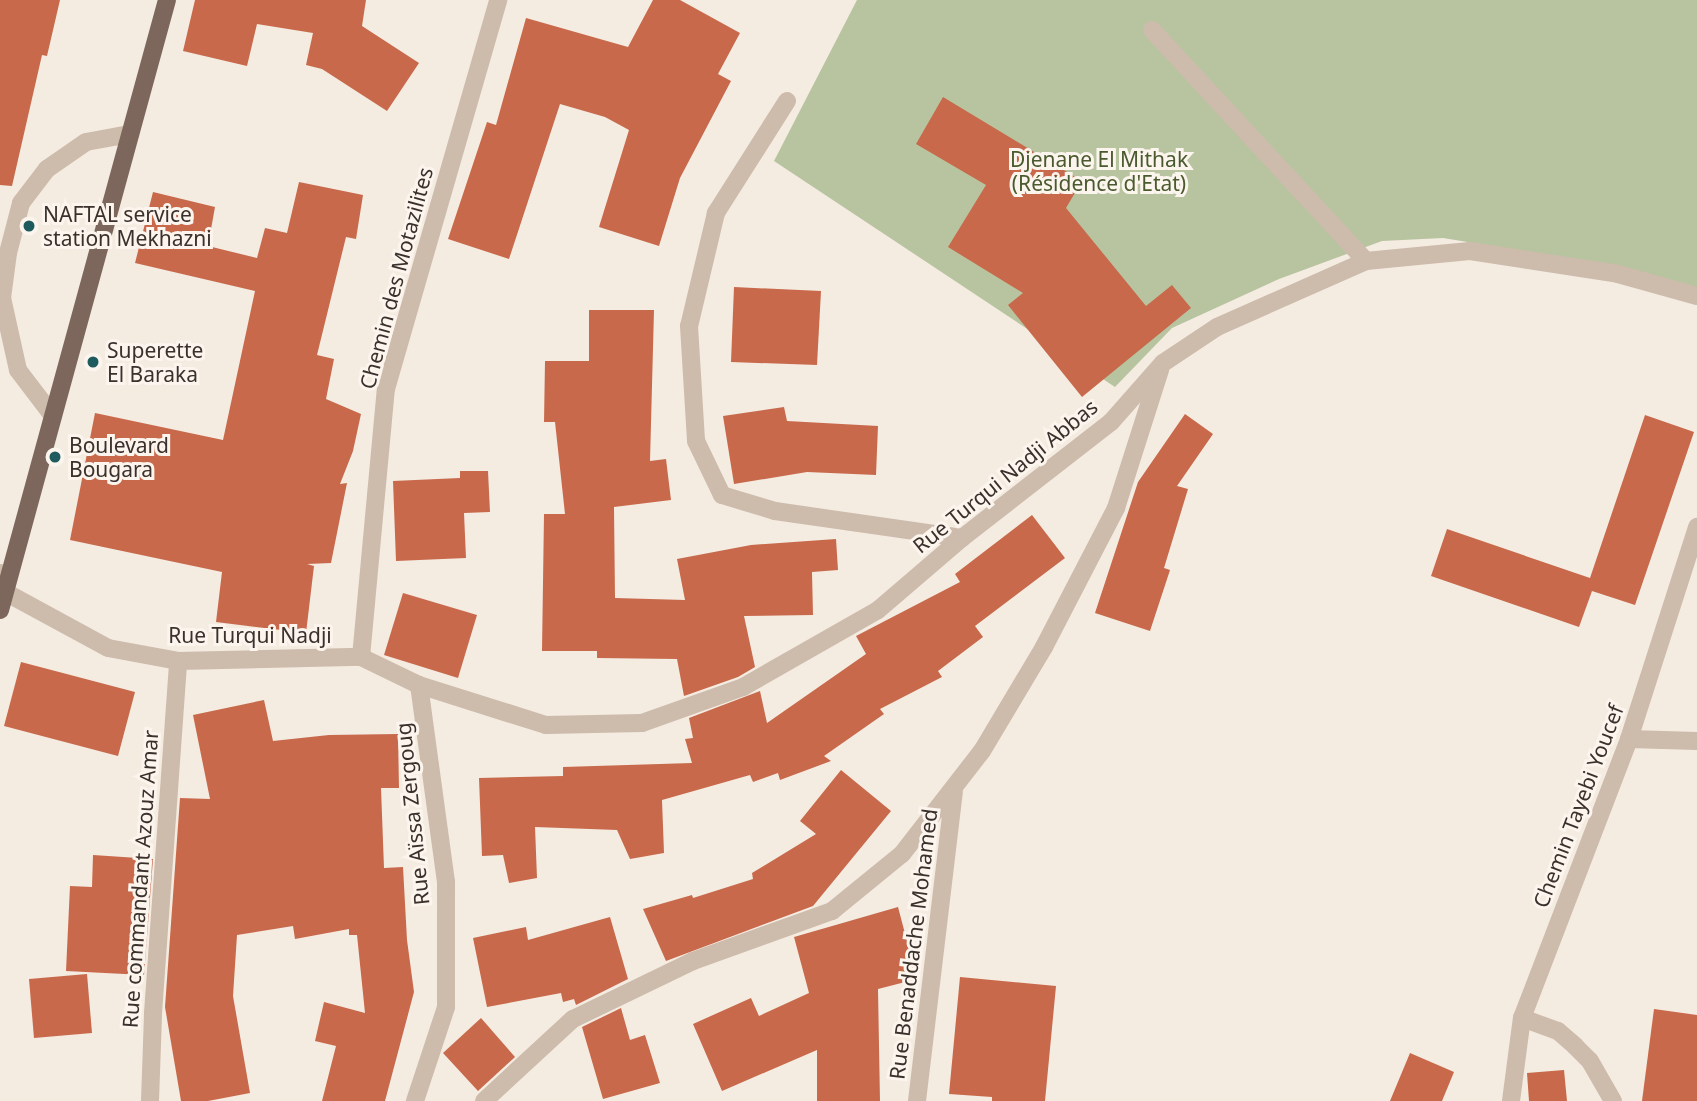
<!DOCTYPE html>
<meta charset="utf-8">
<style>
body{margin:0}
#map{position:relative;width:1697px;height:1101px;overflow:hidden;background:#f4ebe1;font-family:"Noto Sans",sans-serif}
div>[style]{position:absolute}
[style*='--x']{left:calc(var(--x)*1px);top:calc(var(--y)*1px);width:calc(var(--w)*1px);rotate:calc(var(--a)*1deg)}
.green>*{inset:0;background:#b8c4a0}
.building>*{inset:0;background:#c8694b}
.service>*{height:18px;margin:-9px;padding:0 9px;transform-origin:9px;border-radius:9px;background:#cdbbac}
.minor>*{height:18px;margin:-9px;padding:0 9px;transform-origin:9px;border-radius:9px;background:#cdbbac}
.primary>*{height:18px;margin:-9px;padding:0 9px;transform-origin:9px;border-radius:9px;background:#7d675c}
.dots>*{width:19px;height:19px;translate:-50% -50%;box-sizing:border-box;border:4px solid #fbf5ee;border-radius:50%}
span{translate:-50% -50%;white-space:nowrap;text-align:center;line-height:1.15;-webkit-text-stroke:6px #fbf5ee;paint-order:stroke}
.park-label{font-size:21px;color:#4a5a2e}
.poi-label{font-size:21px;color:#3b302b}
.left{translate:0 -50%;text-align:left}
.street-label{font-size:21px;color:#3b302b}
</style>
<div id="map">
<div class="green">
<div style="clip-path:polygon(857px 0,1697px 0,1697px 290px,1627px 268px,1443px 238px,1382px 241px,1279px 279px,1172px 328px,1115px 387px,774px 161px)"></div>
</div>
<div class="building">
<div style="clip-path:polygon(0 0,60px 0,47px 56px,42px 55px,12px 186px,0 185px)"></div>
<div style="clip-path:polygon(195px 0,366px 0,362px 26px,419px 63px,387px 111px,322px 69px,306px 65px,313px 33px,257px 24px,247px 66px,183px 51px)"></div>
<div style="clip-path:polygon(653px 0,680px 0,740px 33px,718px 74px,731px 81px,680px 178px,659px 246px,599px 227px,629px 130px,605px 117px,560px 104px,509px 259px,448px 239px,487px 122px,496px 125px,526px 18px,628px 47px)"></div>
<div style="clip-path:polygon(943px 97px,1082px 181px,1066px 208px,1146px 306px,1172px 285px,1191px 308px,1082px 397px,1008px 305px,1023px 293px,948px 247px,986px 185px,916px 144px)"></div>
<div style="clip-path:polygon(299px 182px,363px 195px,356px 239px,346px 237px,317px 355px,334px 359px,326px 399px,361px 414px,353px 451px,340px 484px,347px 483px,331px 563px,307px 564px,314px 566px,306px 633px,216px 622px,222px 572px,70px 540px,95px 413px,223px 440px,255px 291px,135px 263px,153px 192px,215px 207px,208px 246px,257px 258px,265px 228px,287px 233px)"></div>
<div style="clip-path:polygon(734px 287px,821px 291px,817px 365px,731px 362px)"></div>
<div style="clip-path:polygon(589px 310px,654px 310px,650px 461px,666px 459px,671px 500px,614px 507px,615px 598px,685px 600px,677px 559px,751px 545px,836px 539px,838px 570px,812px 572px,813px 615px,744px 616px,755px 667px,738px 677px,684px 696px,677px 659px,597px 658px,597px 651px,542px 651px,544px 514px,565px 514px,555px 422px,544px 422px,545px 361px,589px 361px)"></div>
<div style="clip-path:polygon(784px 407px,787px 421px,878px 426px,876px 475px,807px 472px,734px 484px,723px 416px)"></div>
<div style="clip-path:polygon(1185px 414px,1213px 434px,1177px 486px,1188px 489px,1164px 568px,1170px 570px,1150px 631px,1095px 613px,1138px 482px)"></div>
<div style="clip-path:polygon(1645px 415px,1694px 432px,1635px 605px,1592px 591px,1579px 627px,1431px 576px,1447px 529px,1590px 578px)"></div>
<div style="clip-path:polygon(460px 471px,488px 471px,490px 512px,464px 513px,466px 558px,396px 561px,393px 481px,460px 478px)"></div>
<div style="clip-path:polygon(1032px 515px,1065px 558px,975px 626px,983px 637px,938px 671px,942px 677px,880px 709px,884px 714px,824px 756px,831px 761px,780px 780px,778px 773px,753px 782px,750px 775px,662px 800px,664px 853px,630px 859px,617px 830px,535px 827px,537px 878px,509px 883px,503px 855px,482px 856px,479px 778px,563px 776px,563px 767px,692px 763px,685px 739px,693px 738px,689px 718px,760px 691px,767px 723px,866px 654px,856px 636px,960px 582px,955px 574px)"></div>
<div style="clip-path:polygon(403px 593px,477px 615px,458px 678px,384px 655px)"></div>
<div style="clip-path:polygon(21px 662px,135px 692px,118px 756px,4px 726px)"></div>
<div style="clip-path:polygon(264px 700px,273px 741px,329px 735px,398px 734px,399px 788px,381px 788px,384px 868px,403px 867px,407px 940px,414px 992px,385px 1101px,322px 1101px,336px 1046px,315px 1041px,324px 1002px,365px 1013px,357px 935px,349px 935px,349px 929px,295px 939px,293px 926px,237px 935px,233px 996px,250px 1093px,208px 1101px,181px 1101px,165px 1007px,180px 798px,210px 799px,193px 715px)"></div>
<div style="clip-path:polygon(841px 770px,891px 811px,813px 906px,666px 961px,643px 909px,692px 895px,693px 898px,753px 879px,752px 873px,816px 834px,800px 821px)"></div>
<div style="clip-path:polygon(93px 855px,153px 859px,144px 975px,66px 971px,70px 886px,92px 887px)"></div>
<div style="clip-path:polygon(898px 907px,917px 979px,878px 989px,880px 1101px,817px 1101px,817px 1050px,722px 1091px,693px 1024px,751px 998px,759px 1016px,809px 993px,794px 937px)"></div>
<div style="clip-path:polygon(610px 917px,628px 979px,576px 1005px,574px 999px,563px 1002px,561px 993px,487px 1007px,473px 938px,526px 927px,528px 940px)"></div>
<div style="clip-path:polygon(87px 974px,92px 1033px,34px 1038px,29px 979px)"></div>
<div style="clip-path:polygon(960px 977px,1056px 986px,1045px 1101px,992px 1101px,992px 1097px,949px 1094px)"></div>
<div style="clip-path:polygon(621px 1008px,630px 1040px,645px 1035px,660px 1083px,603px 1099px,582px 1027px)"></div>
<div style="clip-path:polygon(1654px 1009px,1697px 1015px,1697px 1101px,1642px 1101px)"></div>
<div style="clip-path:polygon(481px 1018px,515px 1057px,478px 1091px,443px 1053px)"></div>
<div style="clip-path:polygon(1410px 1053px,1454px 1072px,1442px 1101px,1390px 1101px)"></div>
<div style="clip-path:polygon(1564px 1070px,1567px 1101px,1529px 1101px,1527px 1073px)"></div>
</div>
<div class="service">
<div style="--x:1152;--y:30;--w:315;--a:47.2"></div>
<div style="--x:53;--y:416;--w:58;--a:-127.3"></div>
<div style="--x:18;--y:370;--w:74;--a:-102.5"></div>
<div style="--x:2;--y:298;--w:45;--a:-82.4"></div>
<div style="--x:8;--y:253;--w:52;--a:-75.4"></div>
<div style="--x:21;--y:203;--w:43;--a:-52.6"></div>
<div style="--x:47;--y:169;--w:47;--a:-34.7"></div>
<div style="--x:86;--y:142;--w:45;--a:-10.3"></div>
</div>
<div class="minor">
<div style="--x:787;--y:101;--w:133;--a:122.4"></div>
<div style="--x:716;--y:213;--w:116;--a:103.4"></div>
<div style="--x:689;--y:326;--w:115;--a:86.5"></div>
<div style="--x:696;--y:441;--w:60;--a:64.3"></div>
<div style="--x:722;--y:495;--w:55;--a:16.8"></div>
<div style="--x:775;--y:511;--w:189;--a:8.2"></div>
<div style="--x:0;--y:573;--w:20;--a:75"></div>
<div style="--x:5;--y:592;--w:117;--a:28.5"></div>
<div style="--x:108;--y:648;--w:71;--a:10.5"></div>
<div style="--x:178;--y:661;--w:183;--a:-1.3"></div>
<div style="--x:361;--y:657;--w:64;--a:25.8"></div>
<div style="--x:419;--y:685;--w:133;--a:17.5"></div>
<div style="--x:546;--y:725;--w:96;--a:-1.2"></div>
<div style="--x:642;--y:723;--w:107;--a:-19.6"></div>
<div style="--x:743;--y:687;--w:155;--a:-29.7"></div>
<div style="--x:878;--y:610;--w:111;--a:-40.6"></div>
<div style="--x:962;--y:538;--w:189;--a:-37.9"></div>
<div style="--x:1111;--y:422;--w:79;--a:-48.6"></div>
<div style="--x:1163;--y:363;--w:65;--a:-33.7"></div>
<div style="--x:1217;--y:327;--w:163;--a:-23.9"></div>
<div style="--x:1366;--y:261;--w:104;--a:-5.5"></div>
<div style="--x:1470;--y:251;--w:150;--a:8.8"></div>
<div style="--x:1618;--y:274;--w:82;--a:15.6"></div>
<div style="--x:361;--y:657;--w:269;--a:-84.7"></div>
<div style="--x:386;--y:389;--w:405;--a:-73.9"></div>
<div style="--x:1629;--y:739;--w:68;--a:1.7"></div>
<div style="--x:1522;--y:1018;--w:38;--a:20"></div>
<div style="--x:1558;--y:1031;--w:23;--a:41"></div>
<div style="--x:1575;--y:1046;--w:21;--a:45"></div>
<div style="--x:1590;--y:1061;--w:46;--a:60.1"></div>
<div style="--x:150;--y:1101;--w:88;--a:-88"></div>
<div style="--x:153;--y:1013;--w:353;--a:-85.9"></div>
<div style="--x:415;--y:1101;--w:99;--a:-71.7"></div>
<div style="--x:446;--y:1007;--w:125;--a:-90"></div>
<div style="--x:446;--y:882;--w:199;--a:-97.8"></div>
<div style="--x:484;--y:1101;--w:121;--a:-42.7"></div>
<div style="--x:573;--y:1019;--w:133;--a:-25.8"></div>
<div style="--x:693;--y:961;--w:148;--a:-19.8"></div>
<div style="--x:832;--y:911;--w:90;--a:-39.2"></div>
<div style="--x:902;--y:854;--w:130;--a:-52.2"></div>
<div style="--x:982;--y:751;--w:121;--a:-59.2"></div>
<div style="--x:1044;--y:647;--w:157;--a:-62.6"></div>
<div style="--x:1116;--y:508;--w:145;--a:-72.3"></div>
<div style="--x:917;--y:1101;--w:311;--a:-83.2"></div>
<div style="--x:1511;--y:1101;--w:84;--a:-82.5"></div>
<div style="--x:1522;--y:1018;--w:299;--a:-69"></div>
<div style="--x:1629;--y:739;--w:223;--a:-72.2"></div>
</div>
<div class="primary">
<div style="--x:0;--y:610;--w:632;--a:-74.69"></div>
</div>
<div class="dots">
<div style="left:29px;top:226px;background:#1f5a5e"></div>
<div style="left:93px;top:362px;background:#1f5a5e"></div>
<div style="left:55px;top:457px;background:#1f5a5e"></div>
</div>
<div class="park-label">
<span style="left:1099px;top:171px">Djenane El Mithak<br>(Résidence d'Etat)</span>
</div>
<div class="poi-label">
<span class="left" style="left:43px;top:226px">NAFTAL service<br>station Mekhazni</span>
<span class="left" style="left:107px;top:362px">Superette<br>El Baraka</span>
<span class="left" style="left:69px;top:457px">Boulevard<br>Bougara</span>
</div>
<div class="street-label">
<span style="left:396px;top:278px;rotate:-75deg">Chemin des Motazilites</span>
<span style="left:1005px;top:476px;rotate:-39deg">Rue Turqui Nadji Abbas</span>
<span style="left:250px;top:635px">Rue Turqui Nadji</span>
<span style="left:1578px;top:806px;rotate:-69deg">Chemin Tayebi Youcef</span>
<span style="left:412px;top:814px;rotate:-96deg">Rue Aïssa Zergoug</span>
<span style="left:140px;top:879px;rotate:-86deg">Rue commandant Azouz Amar</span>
<span style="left:913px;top:944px;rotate:-83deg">Rue Benaddache Mohamed</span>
</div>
</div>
